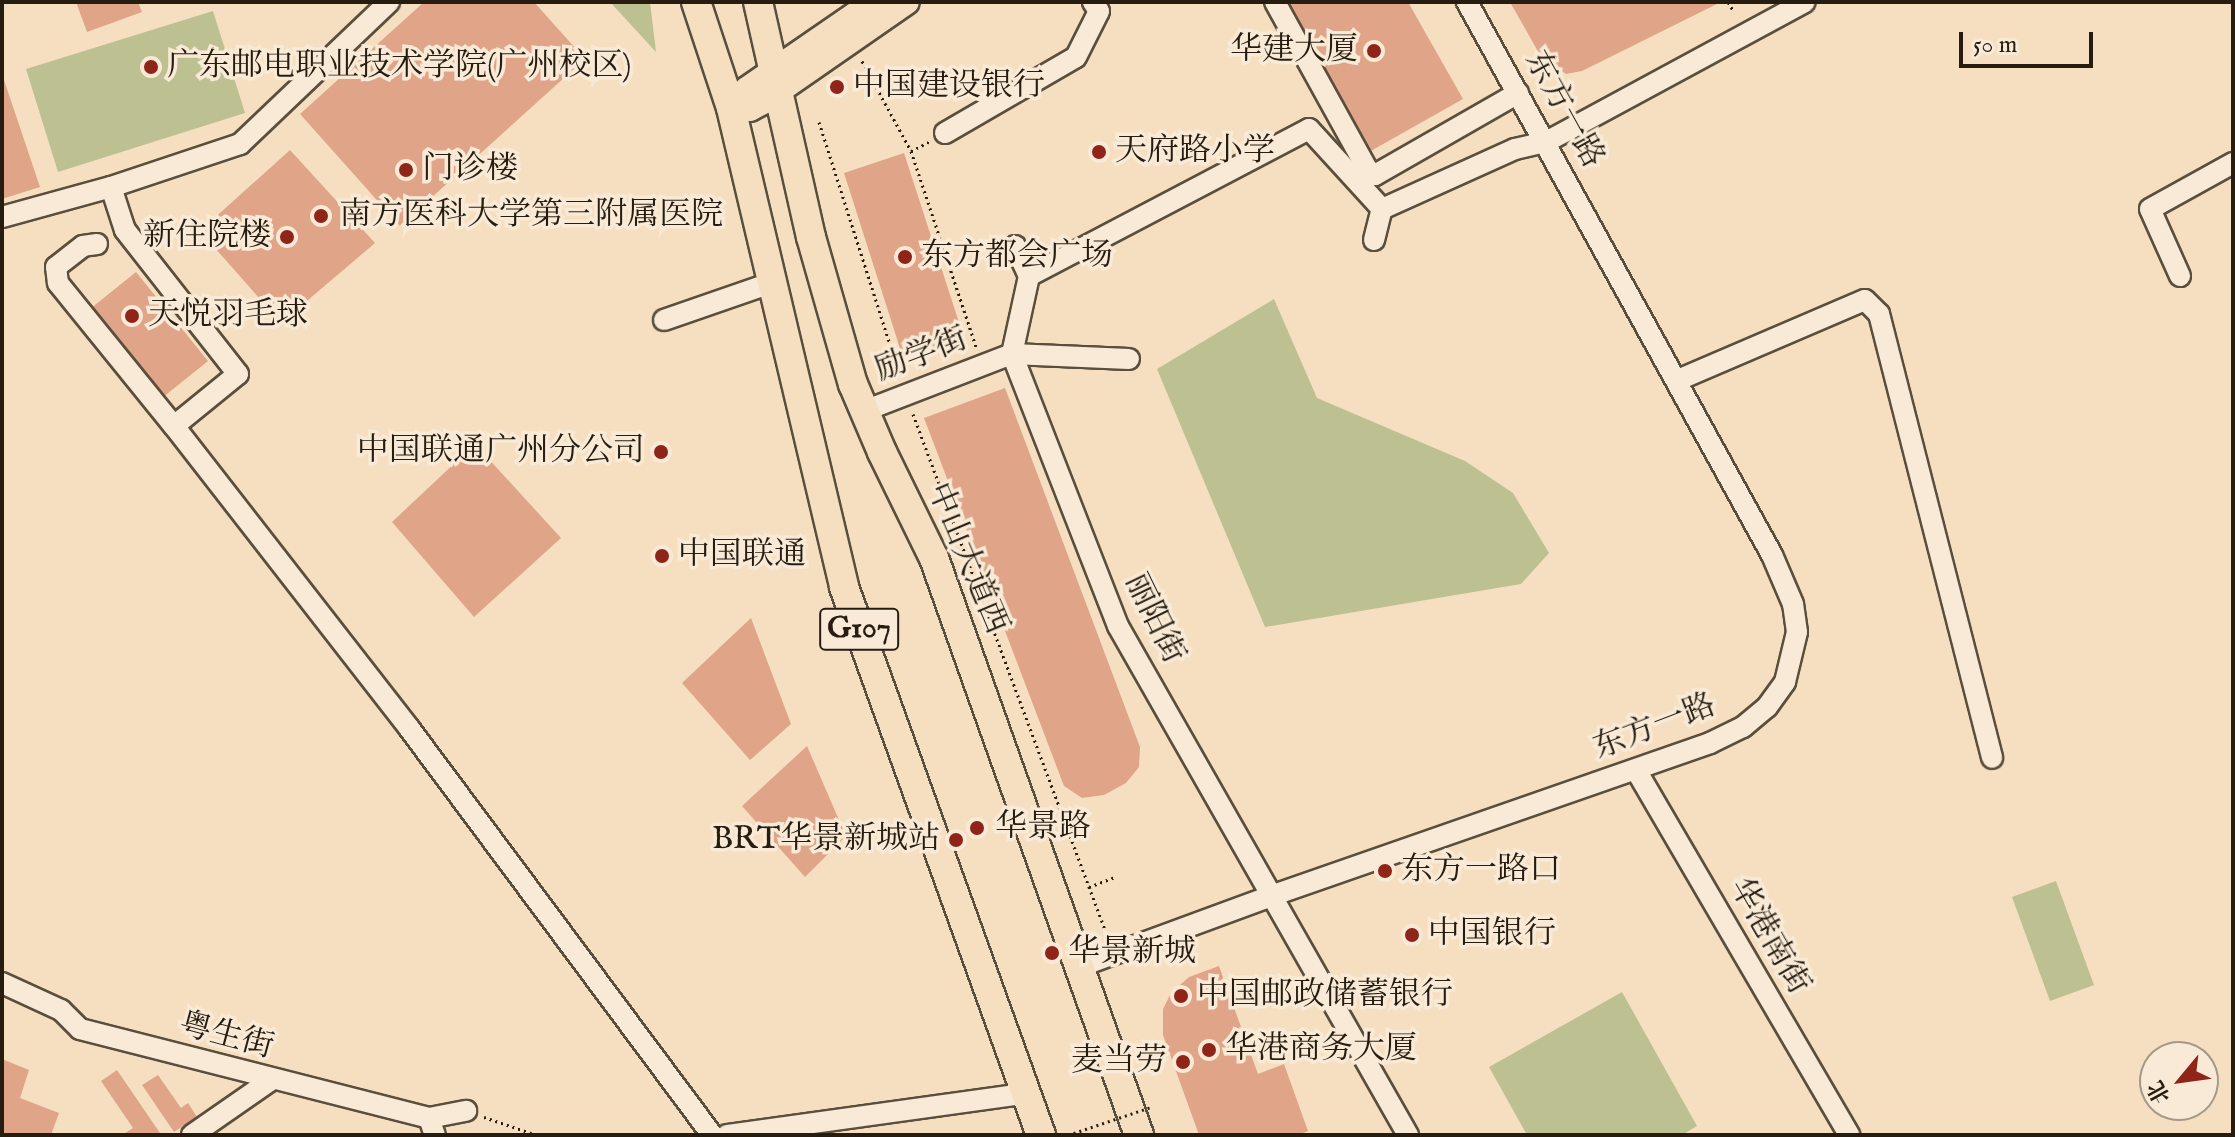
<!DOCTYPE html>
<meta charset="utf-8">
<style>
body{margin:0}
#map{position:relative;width:2235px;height:1137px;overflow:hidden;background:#f5dfc0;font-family:"IM FELL English","Noto Serif SC",serif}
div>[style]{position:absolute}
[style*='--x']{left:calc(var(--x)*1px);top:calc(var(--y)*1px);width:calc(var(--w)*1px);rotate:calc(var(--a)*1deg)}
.green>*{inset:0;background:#bdc191}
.building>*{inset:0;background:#e0a489}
.path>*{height:3px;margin-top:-1.5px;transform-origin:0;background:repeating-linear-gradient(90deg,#261d10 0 2px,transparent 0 6px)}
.roads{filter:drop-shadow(2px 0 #5a4e3c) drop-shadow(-2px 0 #5a4e3c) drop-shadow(0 2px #5a4e3c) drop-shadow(0 -2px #5a4e3c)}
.minor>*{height:20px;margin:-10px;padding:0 10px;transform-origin:10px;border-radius:10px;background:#f8ead6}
.major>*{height:24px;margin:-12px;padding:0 12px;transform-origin:12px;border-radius:12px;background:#f5dfc0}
.highway>*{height:28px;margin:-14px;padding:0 14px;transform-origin:14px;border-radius:14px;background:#f5dfc0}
.path-bridge>*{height:3px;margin-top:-1.5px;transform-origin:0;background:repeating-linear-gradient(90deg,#261d10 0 2px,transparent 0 6px)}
.dots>*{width:22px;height:22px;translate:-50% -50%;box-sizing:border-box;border:4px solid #f8ead6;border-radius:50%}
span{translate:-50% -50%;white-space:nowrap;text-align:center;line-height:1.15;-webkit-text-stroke:7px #f8ead6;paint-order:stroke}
.shield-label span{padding:2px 6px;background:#f8ead6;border:2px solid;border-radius:6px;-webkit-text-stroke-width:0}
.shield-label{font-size:30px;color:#261d10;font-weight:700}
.poi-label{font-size:32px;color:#261d10}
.right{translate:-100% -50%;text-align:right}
.left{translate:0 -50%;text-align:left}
.street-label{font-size:32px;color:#261d10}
.frame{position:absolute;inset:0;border:4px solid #261d10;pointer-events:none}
.north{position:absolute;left:2139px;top:1041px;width:80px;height:80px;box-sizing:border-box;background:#f8ead6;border:2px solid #a49887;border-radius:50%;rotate:241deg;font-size:22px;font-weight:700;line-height:32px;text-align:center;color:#261d10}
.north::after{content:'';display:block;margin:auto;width:28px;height:36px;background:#8f2418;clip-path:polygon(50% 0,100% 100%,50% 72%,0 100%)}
.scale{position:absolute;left:1959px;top:32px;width:134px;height:36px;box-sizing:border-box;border:4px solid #261d10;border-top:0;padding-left:10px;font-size:24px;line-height:28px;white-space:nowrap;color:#261d10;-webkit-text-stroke:6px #f8ead6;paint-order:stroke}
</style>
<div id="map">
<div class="green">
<div style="clip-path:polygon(610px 2px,650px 2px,656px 52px)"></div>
<div style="clip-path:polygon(213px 11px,245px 113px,58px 172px,26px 69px)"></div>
<div style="clip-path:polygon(1274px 299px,1317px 398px,1465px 461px,1513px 493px,1549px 553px,1521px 584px,1265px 627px,1157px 369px)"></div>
<div style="clip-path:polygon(2056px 881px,2094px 985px,2050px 1001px,2012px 897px)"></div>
<div style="clip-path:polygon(1622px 992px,1697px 1126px,1682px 1135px,1527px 1135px,1489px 1067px)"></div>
</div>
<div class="building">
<div style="clip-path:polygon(76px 2px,138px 2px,142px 12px,87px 32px)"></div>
<div style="clip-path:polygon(424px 2px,534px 2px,585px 59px,400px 226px,300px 114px)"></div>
<div style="clip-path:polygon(1284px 2px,1408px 2px,1463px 99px,1369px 152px)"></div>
<div style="clip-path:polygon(1510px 2px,1721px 2px,1582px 71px,1566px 74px,1540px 55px)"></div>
<div style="clip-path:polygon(2px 74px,40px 187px,2px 199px)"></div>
<div style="clip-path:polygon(290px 150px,375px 243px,281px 323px,200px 231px)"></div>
<div style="clip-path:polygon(904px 153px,965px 341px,905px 364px,844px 173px)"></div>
<div style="clip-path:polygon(136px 272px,208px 361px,162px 398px,90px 309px)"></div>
<div style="clip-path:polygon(1005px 388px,1140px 747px,1139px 767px,1126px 783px,1104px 795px,1082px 798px,1064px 786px,924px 418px)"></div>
<div style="clip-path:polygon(475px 444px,561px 538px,474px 617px,392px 522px)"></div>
<div style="clip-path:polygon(751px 618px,791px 724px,750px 760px,682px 683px)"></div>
<div style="clip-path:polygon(807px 746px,846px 836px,805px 877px,742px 806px)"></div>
<div style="clip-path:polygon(1219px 966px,1258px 1074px,1284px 1064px,1308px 1131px,1298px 1135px,1199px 1135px,1163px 1035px,1163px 1009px,1171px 993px,1189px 977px)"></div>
<div style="clip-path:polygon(2px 1059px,29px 1070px,20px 1098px,59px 1113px,51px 1135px,2px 1135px)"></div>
<div style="clip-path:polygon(117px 1070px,160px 1133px,157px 1135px,122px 1135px,133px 1128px,101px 1081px)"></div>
<div style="clip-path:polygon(158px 1075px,181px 1108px,188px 1103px,197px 1117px,174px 1132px,142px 1085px)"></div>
</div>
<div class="path">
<div style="--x:1728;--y:2;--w:9;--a:58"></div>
<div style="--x:862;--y:61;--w:102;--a:61.4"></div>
<div style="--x:911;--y:151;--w:206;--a:71.6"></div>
<div style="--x:819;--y:122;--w:267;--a:72.3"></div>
<div style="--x:911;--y:151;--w:22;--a:-27"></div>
<div style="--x:913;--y:414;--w:556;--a:69.58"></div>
<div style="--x:1089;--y:887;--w:28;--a:-21"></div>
<div style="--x:484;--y:1117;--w:56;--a:18.8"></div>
</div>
<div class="roads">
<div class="minor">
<div style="--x:1275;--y:2;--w:191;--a:61.1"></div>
<div style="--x:1367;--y:169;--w:10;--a:37"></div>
<div style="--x:1375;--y:175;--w:165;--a:-29.8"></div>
<div style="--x:945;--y:133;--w:151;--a:-30.1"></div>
<div style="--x:1076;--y:57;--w:51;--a:-63.4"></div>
<div style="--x:1099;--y:11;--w:11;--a:-124"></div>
<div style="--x:111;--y:187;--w:45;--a:72"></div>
<div style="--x:125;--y:230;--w:183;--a:51.9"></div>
<div style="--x:238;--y:374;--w:82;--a:140.9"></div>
<div style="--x:174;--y:426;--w:383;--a:52.1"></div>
<div style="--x:409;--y:728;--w:507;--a:53.33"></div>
<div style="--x:2;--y:217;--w:113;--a:-15.4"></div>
<div style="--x:111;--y:187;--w:136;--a:-18.4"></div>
<div style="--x:240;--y:144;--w:206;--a:-43.6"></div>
<div style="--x:1374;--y:240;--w:32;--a:-76"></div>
<div style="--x:97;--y:244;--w:14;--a:172"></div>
<div style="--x:83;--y:246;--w:34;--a:142"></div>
<div style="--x:56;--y:267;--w:16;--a:83"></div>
<div style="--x:58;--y:283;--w:184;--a:51"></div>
<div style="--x:1015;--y:246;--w:33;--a:65"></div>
<div style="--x:2180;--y:276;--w:73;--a:-114.1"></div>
<div style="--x:2150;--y:209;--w:95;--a:-29"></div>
<div style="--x:664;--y:320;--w:113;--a:-19.1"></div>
<div style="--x:1012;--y:354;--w:80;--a:-77.7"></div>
<div style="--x:1029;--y:276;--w:316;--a:-27.7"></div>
<div style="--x:1309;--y:129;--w:108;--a:47.6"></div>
<div style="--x:1382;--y:209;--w:146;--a:-24.3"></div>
<div style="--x:1515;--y:149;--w:32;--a:-13"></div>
<div style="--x:1546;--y:142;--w:294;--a:-28.4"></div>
<div style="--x:1012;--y:354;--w:292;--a:68.7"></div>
<div style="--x:1118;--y:626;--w:586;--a:60.33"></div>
<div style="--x:1678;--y:380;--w:203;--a:-23.2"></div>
<div style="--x:1865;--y:300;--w:20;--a:45"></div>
<div style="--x:1879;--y:314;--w:458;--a:75.7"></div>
<div style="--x:864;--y:411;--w:159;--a:-21.1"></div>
<div style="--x:1012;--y:354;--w:117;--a:2.4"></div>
<div style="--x:1636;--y:770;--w:423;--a:59.7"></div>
<div style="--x:1081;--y:966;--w:202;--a:-20.2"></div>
<div style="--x:1271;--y:896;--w:465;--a:-19.2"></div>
<div style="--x:1710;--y:743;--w:37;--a:-26"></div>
<div style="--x:1743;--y:727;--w:31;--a:-40"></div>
<div style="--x:1767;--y:707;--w:31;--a:-54"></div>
<div style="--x:1785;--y:682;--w:51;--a:-76.5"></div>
<div style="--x:1797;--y:632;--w:28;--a:-98"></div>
<div style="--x:1793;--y:604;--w:53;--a:-113.2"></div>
<div style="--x:1772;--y:555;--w:632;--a:-118.88"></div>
<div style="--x:2;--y:983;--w:65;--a:24.6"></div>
<div style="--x:61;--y:1010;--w:27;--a:45"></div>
<div style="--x:80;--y:1029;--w:360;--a:14.3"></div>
<div style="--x:429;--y:1118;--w:18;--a:71"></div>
<div style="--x:429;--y:1118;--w:38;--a:-11"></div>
<div style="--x:192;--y:1135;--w:96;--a:-34.8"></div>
<div style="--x:727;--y:1135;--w:300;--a:-7.9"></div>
</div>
<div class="major">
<div style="--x:731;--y:108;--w:19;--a:3"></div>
<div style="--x:750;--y:109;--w:15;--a:-28"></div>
<div style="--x:763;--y:102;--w:175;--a:-34.8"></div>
<div style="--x:731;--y:108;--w:25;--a:-50"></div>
<div style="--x:747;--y:89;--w:153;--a:-34.6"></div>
</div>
<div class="highway">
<div style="--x:696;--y:2;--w:112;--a:71.7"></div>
<div style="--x:731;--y:108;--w:492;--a:76.7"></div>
<div style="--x:844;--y:587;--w:582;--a:70.23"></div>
<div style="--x:758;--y:2;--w:241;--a:77.3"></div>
<div style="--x:811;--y:237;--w:153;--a:74.1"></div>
<div style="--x:853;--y:384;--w:74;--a:66.9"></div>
<div style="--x:882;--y:452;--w:118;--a:63.9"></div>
<div style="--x:934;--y:558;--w:612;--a:70.44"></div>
</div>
</div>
<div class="path-bridge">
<div style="--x:1068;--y:1135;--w:88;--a:-18.6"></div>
</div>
<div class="dots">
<div style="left:1374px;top:51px;background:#8f2418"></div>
<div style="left:151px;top:67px;background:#8f2418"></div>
<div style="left:837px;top:87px;background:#8f2418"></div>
<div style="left:1099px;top:152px;background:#8f2418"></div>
<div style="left:406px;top:170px;background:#8f2418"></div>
<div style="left:321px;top:216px;background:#8f2418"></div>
<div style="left:287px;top:237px;background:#8f2418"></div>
<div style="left:905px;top:257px;background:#8f2418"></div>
<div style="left:132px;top:316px;background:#8f2418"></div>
<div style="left:661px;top:452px;background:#8f2418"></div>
<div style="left:662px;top:556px;background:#8f2418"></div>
<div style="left:977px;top:828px;background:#8f2418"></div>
<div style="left:956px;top:840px;background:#8f2418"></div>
<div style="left:1385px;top:871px;background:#8f2418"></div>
<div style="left:1412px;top:935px;background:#8f2418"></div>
<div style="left:1052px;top:953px;background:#8f2418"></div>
<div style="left:1181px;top:996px;background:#8f2418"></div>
<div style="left:1209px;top:1050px;background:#8f2418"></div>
<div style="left:1183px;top:1062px;background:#8f2418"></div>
</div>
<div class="shield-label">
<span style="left:859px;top:629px">G107</span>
</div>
<div class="poi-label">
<span class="right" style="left:1358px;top:51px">华建大厦</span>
<span class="left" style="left:167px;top:67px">广东邮电职业技术学院(广州校区)</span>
<span class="left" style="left:853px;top:87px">中国建设银行</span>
<span class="left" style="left:1115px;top:152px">天府路小学</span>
<span class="left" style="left:422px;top:170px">门诊楼</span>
<span class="left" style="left:339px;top:216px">南方医科大学第三附属医院</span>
<span class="right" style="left:271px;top:237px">新住院楼</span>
<span class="left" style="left:921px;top:257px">东方都会广场</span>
<span class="left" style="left:148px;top:316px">天悦羽毛球</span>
<span class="right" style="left:645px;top:452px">中国联通广州分公司</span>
<span class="left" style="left:678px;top:556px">中国联通</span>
<span class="left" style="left:995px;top:828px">华景路</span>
<span class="right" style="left:940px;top:840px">BRT华景新城站</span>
<span class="left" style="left:1401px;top:871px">东方一路口</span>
<span class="left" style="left:1428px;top:935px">中国银行</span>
<span class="left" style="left:1068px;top:953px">华景新城</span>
<span class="left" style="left:1197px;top:996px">中国邮政储蓄银行</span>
<span class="left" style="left:1225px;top:1050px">华港商务大厦</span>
<span class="right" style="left:1167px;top:1062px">麦当劳</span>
</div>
<div class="street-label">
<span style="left:1563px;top:110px;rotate:61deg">东方一路</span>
<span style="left:922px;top:356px;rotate:-21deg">励学街</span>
<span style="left:966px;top:559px;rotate:67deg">中山大道西</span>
<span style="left:1153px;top:619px;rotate:64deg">丽阳街</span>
<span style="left:1655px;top:728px;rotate:-21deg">东方一路</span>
<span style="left:1768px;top:937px;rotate:60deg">华港南街</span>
<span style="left:226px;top:1037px;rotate:15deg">粤生街</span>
</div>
<div class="frame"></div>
<div class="north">北</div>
<div class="scale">50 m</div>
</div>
